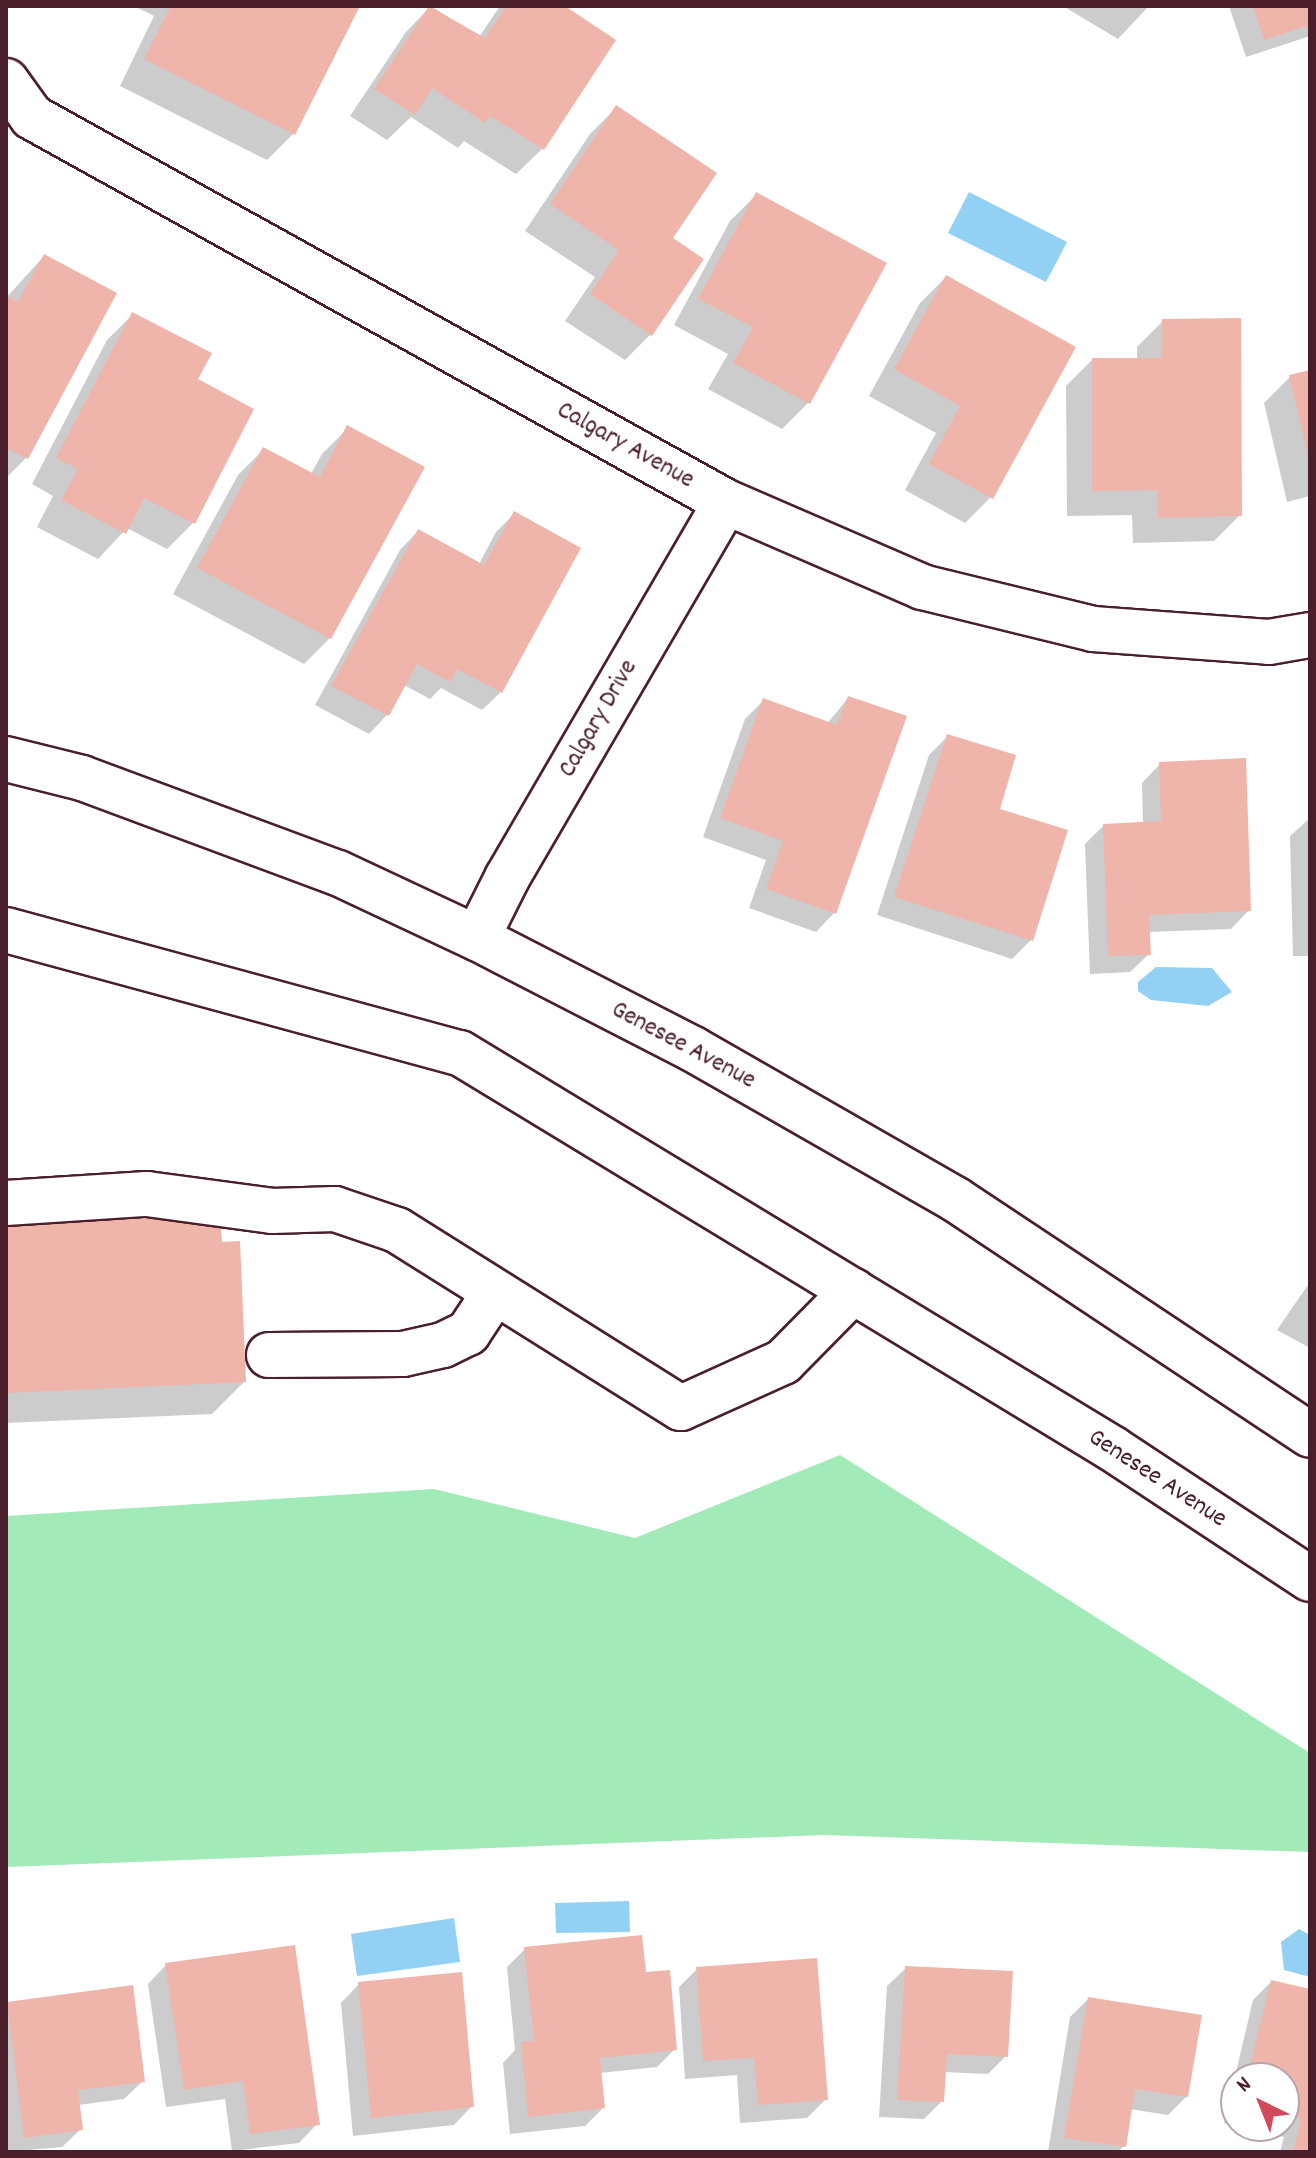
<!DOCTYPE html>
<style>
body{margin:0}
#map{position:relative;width:1316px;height:2158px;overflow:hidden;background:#fff;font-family:Dekko,sans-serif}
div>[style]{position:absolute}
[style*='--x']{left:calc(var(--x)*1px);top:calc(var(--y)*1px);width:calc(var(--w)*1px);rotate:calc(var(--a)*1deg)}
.green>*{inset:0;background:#a2eab8}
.water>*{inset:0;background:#92d1f3}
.shadow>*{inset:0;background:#0003}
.building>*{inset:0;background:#efb5aa}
.roads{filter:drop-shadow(2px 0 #4a1f2b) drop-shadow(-2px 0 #4a1f2b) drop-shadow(0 2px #4a1f2b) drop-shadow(0 -2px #4a1f2b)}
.minor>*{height:44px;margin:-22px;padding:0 22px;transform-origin:22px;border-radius:22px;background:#fff}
.major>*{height:44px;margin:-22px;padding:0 22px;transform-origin:22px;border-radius:22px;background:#fff}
span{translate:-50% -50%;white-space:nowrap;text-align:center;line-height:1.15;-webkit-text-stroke:6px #fff;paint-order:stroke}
.street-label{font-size:26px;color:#4a1f2b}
.frame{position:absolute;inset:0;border:8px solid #4a1f2b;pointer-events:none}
.north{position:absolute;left:1220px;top:2062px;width:80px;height:80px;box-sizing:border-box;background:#fff;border:2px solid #b7a5aa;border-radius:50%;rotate:317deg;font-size:22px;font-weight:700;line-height:32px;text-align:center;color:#4a1f2b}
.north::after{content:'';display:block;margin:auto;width:28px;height:36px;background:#d1495b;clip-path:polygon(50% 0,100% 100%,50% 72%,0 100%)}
</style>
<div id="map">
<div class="green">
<div style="clip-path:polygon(840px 1455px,1310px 1753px,1310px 1852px,824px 1835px,6px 1867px,6px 1516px,434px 1489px,635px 1538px)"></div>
</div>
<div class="water">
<div style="clip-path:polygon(969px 192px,1067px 242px,1046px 282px,948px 233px)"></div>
<div style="clip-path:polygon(1156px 967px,1212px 968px,1232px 992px,1208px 1006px,1151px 1000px,1138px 991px,1138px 982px)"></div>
<div style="clip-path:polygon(629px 1901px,630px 1932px,556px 1933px,555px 1903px)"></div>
<div style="clip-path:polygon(454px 1918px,460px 1962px,357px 1976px,351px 1934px)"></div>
<div style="clip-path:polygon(1299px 1929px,1310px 1935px,1310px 1977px,1284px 1970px,1281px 1942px)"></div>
</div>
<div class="shadow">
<div style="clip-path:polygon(134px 6px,356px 6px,293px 134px,267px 160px,120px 86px,154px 16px)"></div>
<div style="clip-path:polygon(431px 6px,479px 37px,500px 6px,561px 6px,542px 149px,516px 174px,464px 141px,458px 148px,411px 117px,387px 140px,350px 116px,406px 32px)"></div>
<div style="clip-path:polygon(1063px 6px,1149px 6px,1118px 39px)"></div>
<div style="clip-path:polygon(1229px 6px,1310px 6px,1310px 36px,1246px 57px)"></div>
<div style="clip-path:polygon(616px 108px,651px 334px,625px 360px,565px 321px,595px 277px,525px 231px,590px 134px)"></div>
<div style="clip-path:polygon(756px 195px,884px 264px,808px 403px,782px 429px,708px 389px,728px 354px,674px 325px,730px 221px)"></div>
<div style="clip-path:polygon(44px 256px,26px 458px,6px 478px,6px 298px)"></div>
<div style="clip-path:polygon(946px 277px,991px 497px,965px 523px,905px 490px,936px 433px,869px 396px,920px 303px)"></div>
<div style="clip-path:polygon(133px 314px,195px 380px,193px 523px,167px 549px,127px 528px,98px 559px,37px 527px,53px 496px,32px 484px,107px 340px)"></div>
<div style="clip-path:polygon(1163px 321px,1240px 515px,1214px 541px,1133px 543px,1132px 515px,1067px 516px,1066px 386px,1092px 360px,1137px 360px,1137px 347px)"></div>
<div style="clip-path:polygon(1310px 372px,1310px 496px,1287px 502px,1264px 403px,1290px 377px)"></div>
<div style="clip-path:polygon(348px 428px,330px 638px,304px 664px,173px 594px,238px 475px,264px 449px,311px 474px,322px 454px)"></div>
<div style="clip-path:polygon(514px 514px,501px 692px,482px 710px,441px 688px,430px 699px,404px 685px,387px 715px,369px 734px,315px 705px,400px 550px,418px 531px,479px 564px,496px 532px)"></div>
<div style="clip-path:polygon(848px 698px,834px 913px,816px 932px,749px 908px,766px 860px,703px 837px,745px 719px,763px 701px,827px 724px)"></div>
<div style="clip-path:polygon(948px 736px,997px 810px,1065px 832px,1031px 940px,1012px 959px,877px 915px,929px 755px)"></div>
<div style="clip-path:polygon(1160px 764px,1249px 910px,1231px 929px,1148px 932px,1149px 954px,1130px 972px,1090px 974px,1085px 844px,1103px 826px,1143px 824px,1142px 783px)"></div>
<div style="clip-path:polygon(1310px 818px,1310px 956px,1293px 956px,1290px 836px)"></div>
<div style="clip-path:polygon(6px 1227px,220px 1245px,244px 1382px,212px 1414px,6px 1423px)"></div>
<div style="clip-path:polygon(1310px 1282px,1310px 1348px,1277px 1330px)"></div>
<div style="clip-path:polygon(525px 1949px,675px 2049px,657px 2067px,600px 2073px,603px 2108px,585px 2126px,510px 2134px,503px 2063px,515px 2050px,507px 1967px)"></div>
<div style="clip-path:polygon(166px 1965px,317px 2124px,299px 2143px,232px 2151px,225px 2099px,166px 2107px,148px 1984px)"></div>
<div style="clip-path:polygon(906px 1968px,1006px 2056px,988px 2074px,944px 2072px,942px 2101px,924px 2119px,879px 2117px,887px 1986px)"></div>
<div style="clip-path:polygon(697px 1969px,826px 2099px,807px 2118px,740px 2123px,737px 2075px,685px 2079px,679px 1987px)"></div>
<div style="clip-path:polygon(1271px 1982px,1310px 1991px,1310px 2152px,1280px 2152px,1284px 2137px,1236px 2126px,1284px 2126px,1284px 2078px,1236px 2078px,1236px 2126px,1224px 2123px,1253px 2000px)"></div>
<div style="clip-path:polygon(359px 1984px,472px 2106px,454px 2125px,353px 2136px,341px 2003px)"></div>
<div style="clip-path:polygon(1088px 1999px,1187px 2096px,1168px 2115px,1130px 2109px,1124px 2146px,1118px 2152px,1048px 2152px,1070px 2017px)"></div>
<div style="clip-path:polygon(8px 2004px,143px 2081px,124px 2099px,78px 2105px,81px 2129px,62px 2147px,6px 2152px)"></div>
</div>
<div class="building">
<div style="clip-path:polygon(171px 6px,360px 6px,295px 135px,144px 59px)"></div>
<div style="clip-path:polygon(429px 6px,485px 38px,506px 6px,565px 6px,616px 40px,544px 150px,490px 116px,485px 123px,432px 88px,415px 115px,374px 89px)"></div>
<div style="clip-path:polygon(1253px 6px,1310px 6px,1310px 25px,1264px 40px)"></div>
<div style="clip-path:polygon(616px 105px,717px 173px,673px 238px,704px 259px,652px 336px,590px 294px,619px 250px,550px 204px)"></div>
<div style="clip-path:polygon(756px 192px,887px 263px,810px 404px,733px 363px,753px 327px,698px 299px)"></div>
<div style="clip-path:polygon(44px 254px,117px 293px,28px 459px,6px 448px,6px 296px,18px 302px)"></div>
<div style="clip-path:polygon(946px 275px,1076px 347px,993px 499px,929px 464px,960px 406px,894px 369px)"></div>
<div style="clip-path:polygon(132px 312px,212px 353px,198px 379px,254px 409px,195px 524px,144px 498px,126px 534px,61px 500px,78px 469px,56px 458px)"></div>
<div style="clip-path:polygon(1241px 318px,1242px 516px,1158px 518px,1157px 490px,1092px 491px,1092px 358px,1162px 358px,1162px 319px)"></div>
<div style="clip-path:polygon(1310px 370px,1310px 460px,1309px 460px,1289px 375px)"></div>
<div style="clip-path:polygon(347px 425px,425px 467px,331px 639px,197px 568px,263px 447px,320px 477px)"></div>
<div style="clip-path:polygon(514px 511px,581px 548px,502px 693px,457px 669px,450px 682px,417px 664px,389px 716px,331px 686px,418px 529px,484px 565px)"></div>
<div style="clip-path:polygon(848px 696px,907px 716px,836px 914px,766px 889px,783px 841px,720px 818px,763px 698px,837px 725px)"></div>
<div style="clip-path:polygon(947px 734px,1016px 755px,1000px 809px,1068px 830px,1033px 941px,894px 897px)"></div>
<div style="clip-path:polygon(1246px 758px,1251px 911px,1149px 915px,1151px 955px,1108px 956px,1103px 824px,1161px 821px,1159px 762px)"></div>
<div style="clip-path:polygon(220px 1215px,222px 1242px,240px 1241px,246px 1382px,6px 1393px,6px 1225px)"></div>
<div style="clip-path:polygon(642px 1935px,646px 1972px,670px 1970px,677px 2050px,600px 2058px,605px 2108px,528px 2117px,521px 2042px,534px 2041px,524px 1947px)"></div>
<div style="clip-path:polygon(295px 1945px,320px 2125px,250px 2134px,243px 2081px,184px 2090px,165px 1963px)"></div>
<div style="clip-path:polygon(817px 1958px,828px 2100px,758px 2105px,754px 2058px,703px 2061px,696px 1967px)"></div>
<div style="clip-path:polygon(905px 1966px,1013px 1971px,1008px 2057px,947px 2054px,944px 2102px,897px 2100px)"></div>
<div style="clip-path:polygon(462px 1972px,474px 2107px,371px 2118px,358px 1982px)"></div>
<div style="clip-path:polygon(1271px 1980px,1310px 1989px,1310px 2152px,1293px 2152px,1301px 2119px,1284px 2115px,1284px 2078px,1247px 2078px)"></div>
<div style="clip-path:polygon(133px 1985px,145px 2082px,78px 2090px,83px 2130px,24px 2138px,7px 2002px)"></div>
<div style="clip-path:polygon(1088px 1997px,1202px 2015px,1188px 2097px,1135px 2089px,1126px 2147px,1064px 2138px)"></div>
</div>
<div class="roads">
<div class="minor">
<div style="--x:6;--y:81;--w:44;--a:54.2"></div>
<div style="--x:32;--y:117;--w:794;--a:29.02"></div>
<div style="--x:726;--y:502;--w:214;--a:23.4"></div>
<div style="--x:922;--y:587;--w:176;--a:13.8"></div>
<div style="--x:1093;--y:629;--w:176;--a:4.2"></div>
<div style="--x:1269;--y:642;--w:42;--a:-9.7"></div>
<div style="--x:477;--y:938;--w:67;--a:-63.4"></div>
<div style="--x:507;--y:878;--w:435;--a:-59.8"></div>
<div style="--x:6;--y:1203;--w:141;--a:-3.7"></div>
<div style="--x:147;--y:1194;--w:126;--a:7.7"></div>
<div style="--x:272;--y:1211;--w:63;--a:-1.8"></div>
<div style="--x:335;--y:1209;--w:65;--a:18.7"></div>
<div style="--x:397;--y:1230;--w:335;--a:32.1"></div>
<div style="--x:681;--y:1408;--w:112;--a:-24.3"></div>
<div style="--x:783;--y:1362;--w:100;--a:-45.4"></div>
<div style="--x:269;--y:1355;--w:134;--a:-0.4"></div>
<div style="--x:403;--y:1354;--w:41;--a:-12.7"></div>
<div style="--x:443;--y:1345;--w:28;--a:-26"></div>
<div style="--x:468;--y:1333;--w:49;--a:-56.6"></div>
</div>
<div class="major">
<div style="--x:6;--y:759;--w:78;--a:14"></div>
<div style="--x:82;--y:778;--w:273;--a:20.4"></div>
<div style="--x:338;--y:873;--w:153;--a:25.1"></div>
<div style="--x:477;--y:938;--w:243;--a:27.2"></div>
<div style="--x:693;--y:1049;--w:302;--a:29.8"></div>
<div style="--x:955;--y:1199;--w:426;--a:33.6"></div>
<div style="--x:6;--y:930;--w:470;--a:15.2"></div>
<div style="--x:460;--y:1053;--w:764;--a:31.23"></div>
<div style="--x:1113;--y:1449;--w:236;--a:33.4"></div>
</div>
</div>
<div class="street-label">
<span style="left:625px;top:446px;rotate:29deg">Calgary Avenue</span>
<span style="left:599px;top:719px;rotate:-60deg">Calgary Drive</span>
<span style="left:683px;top:1046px;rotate:28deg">Genesee Avenue</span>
<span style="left:1157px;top:1479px;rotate:33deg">Genesee Avenue</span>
</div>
<div class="frame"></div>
<div class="north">N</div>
</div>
